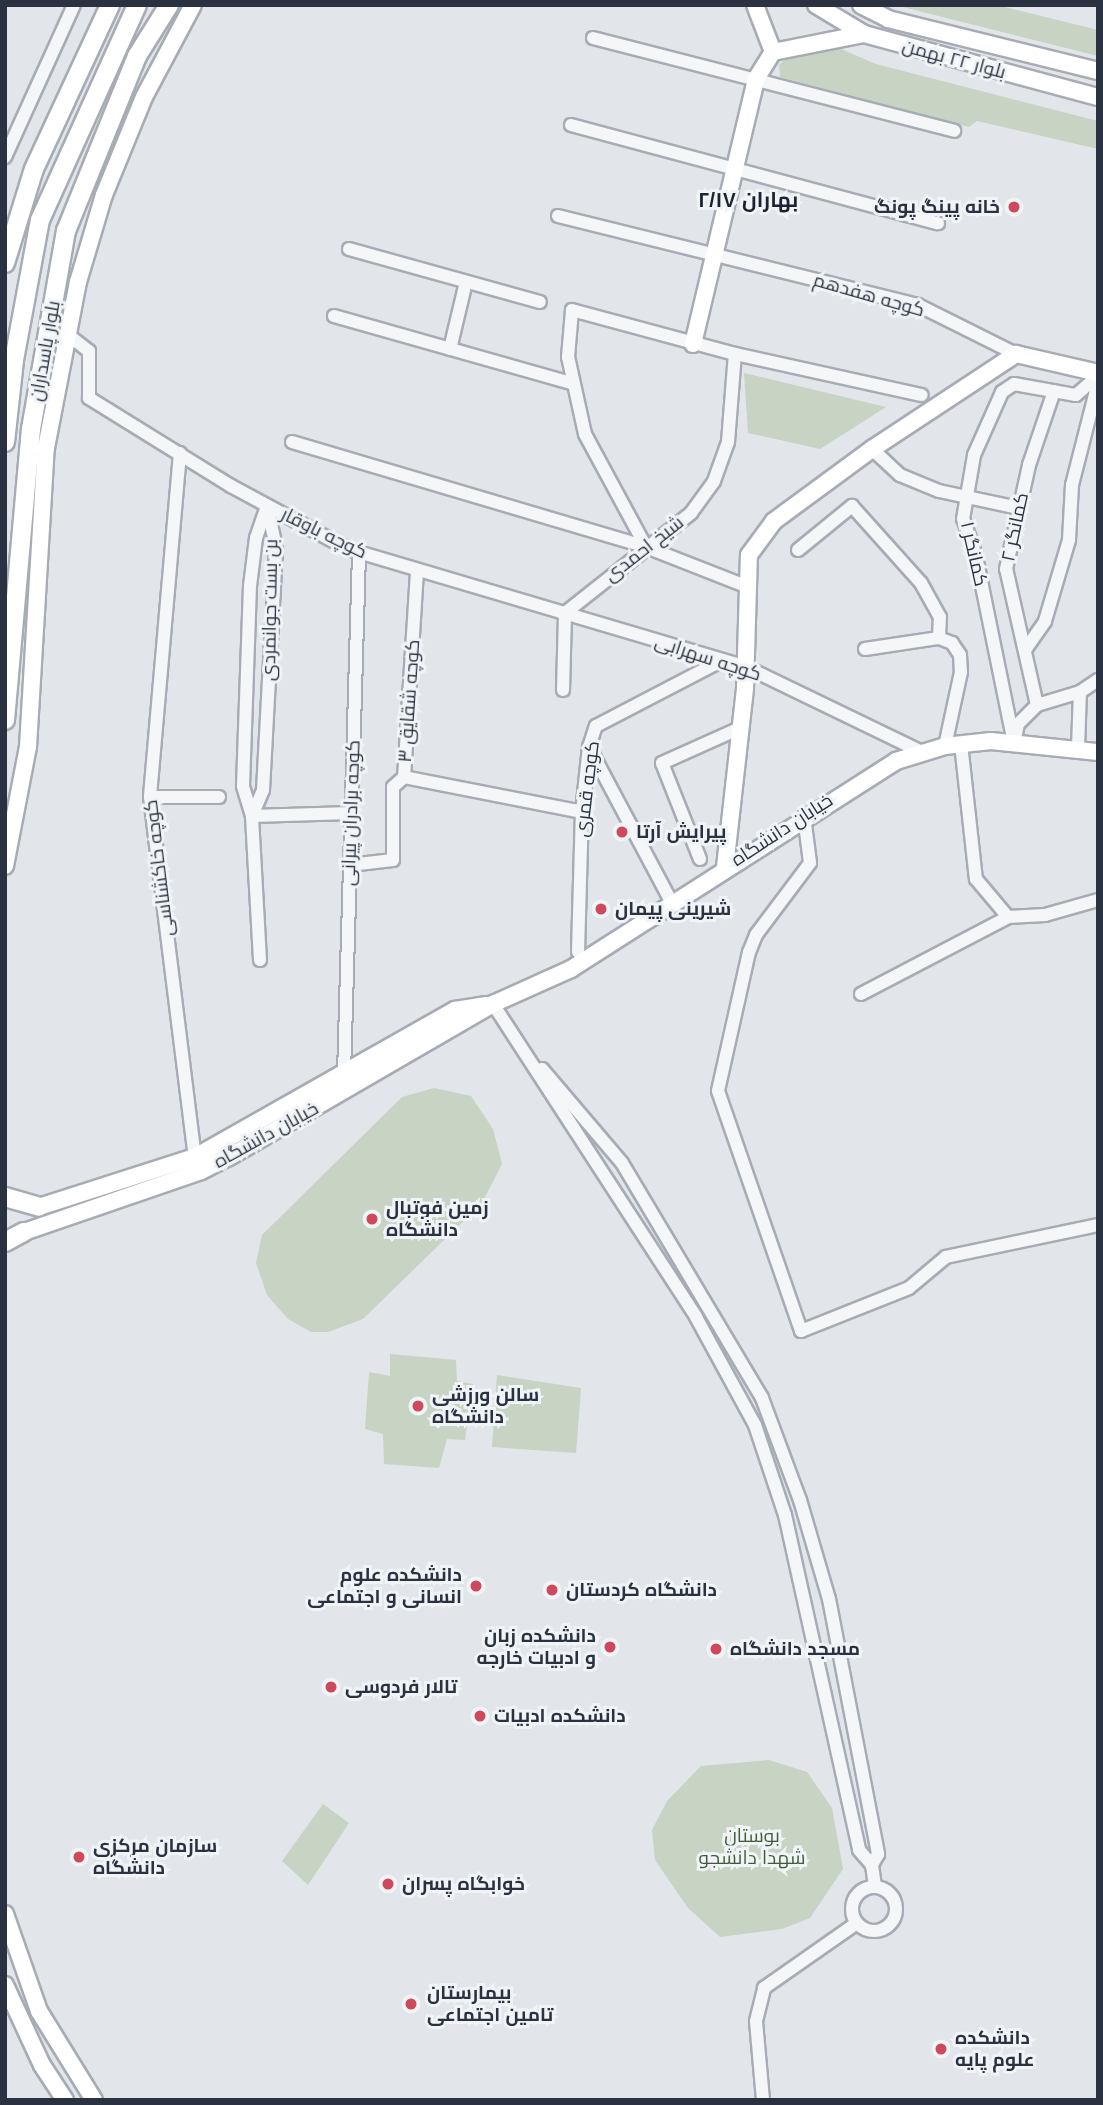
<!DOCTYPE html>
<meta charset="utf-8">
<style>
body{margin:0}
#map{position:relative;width:1103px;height:2105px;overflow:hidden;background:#e2e5ea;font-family:Helvetica,Cairo,sans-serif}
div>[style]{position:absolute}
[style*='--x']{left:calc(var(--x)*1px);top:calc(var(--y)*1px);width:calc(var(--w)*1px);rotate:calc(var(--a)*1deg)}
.green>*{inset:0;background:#c7d4c3}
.roads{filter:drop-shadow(2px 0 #a7acb4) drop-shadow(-2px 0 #a7acb4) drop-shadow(0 2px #a7acb4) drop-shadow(0 -2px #a7acb4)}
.street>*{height:12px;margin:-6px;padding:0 6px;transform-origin:6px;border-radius:6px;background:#f4f6f8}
.street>.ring{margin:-6px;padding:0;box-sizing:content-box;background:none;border:12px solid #f4f6f8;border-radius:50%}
.secondary>*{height:16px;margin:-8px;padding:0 8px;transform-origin:8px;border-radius:8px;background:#fff}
.primary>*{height:18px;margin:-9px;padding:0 9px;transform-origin:9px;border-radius:9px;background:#fff}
.dots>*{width:19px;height:19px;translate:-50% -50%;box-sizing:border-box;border:4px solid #f1f4f7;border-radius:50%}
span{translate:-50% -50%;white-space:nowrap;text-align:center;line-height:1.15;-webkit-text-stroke:6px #f1f4f7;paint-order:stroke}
.street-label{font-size:19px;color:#2a3242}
.poi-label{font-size:19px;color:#2a3242;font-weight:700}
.right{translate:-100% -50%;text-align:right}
.left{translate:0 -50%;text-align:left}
.park-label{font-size:19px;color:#3e5d37}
.neighbourhood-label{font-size:21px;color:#1c2333;font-weight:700}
.frame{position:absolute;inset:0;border:7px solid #2a3242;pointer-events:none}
</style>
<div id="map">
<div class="green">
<div style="clip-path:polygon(895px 5px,997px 5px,1098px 30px,1098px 56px)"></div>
<div style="clip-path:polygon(832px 45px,876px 64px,1098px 121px,1098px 149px,977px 121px,969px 127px,780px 77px,779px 65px,789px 55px)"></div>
<div style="clip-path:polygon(744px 373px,886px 407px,820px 449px,748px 433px)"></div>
<div style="clip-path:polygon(434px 1088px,471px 1096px,493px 1129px,502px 1164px,482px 1203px,363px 1319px,328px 1332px,311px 1332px,288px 1319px,267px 1295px,256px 1263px,262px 1235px,402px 1097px)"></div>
<div style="clip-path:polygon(390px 1354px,456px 1360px,457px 1381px,473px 1384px,465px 1440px,447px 1439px,439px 1468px,384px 1464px,383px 1434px,365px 1429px,369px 1372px,390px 1376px)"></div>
<div style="clip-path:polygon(497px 1375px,581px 1388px,576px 1453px,492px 1447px)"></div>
<div style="clip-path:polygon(769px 1760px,807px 1772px,832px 1808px,843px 1869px,810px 1918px,782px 1929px,720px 1937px,688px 1908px,655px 1860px,652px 1830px,667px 1801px,701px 1766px)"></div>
<div style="clip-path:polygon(323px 1804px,349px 1823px,308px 1885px,282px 1861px)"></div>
</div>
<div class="roads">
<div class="street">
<div style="--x:593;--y:38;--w:373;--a:14.4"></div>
<div style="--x:571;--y:125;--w:380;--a:15"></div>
<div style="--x:5;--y:157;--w:167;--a:-65.6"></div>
<div style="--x:558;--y:216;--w:371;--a:13.9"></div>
<div style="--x:918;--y:305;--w:110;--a:26.6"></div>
<div style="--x:349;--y:249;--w:198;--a:15.5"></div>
<div style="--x:334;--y:316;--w:249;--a:15.8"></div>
<div style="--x:67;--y:334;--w:28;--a:38"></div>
<div style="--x:89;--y:351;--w:47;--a:90"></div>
<div style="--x:89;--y:398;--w:167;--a:31.8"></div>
<div style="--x:231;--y:486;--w:133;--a:28.3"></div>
<div style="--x:348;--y:549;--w:415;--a:16.5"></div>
<div style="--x:746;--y:667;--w:195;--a:25.8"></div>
<div style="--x:450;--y:349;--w:69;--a:-76.6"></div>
<div style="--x:292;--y:442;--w:369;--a:16.5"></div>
<div style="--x:646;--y:547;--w:128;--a:-118.4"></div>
<div style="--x:585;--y:434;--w:79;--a:-102.4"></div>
<div style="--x:568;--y:357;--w:47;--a:-85.1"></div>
<div style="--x:572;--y:310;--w:169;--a:15.1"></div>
<div style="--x:735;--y:354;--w:191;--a:12.4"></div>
<div style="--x:872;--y:449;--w:38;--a:43"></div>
<div style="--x:900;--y:475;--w:42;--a:22.3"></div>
<div style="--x:939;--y:491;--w:82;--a:12"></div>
<div style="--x:180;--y:453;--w:345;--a:95"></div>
<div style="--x:150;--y:797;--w:363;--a:82.9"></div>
<div style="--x:646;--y:547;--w:110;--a:21.4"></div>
<div style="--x:798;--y:550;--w:70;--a:-39.2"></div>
<div style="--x:852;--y:506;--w:103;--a:48.1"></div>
<div style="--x:921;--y:583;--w:39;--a:61"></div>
<div style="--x:940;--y:617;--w:21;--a:93"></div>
<div style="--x:417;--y:571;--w:206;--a:93.6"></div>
<div style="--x:404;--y:777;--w:181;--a:11.1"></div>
<div style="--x:565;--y:613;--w:161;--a:-38.4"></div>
<div style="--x:691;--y:513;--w:39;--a:-54"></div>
<div style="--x:714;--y:481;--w:41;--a:-70.3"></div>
<div style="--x:728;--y:442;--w:88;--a:-85.5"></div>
<div style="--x:939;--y:638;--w:14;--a:21"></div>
<div style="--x:952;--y:643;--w:14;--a:56"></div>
<div style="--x:960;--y:655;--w:17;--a:87"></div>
<div style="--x:961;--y:672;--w:76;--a:102.2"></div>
<div style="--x:865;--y:649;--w:75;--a:-8.5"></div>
<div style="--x:1025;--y:650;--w:35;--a:-55"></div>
<div style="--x:1045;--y:621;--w:84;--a:-73.5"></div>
<div style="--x:1069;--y:540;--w:55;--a:-86.9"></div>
<div style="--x:1072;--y:485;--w:105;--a:-75.7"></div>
<div style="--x:563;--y:690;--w:77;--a:-88.5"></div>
<div style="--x:1037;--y:705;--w:139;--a:-102.8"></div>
<div style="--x:1006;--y:569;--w:107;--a:-77.5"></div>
<div style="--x:1029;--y:465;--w:78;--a:-71.3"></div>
<div style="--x:1015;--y:739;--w:15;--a:-79"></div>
<div style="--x:1018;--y:724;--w:27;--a:-45"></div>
<div style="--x:1037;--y:705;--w:45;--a:-16.8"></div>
<div style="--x:1014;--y:743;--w:191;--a:-101.5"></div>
<div style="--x:976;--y:556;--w:39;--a:-109"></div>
<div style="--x:963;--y:519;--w:65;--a:-80.2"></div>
<div style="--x:974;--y:455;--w:69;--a:-66"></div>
<div style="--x:1002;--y:392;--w:14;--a:-34"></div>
<div style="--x:1014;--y:384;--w:63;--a:10.1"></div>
<div style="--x:1076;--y:395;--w:29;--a:-41"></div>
<div style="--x:961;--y:744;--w:136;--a:83.7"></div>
<div style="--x:976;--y:879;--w:50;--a:49.9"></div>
<div style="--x:589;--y:747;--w:174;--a:62"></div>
<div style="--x:1078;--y:748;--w:56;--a:-88"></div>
<div style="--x:1080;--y:692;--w:22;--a:-34"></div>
<div style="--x:150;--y:797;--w:69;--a:0"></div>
<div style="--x:252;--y:816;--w:28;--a:-67"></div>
<div style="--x:263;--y:790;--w:243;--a:-86.9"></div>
<div style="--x:276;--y:547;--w:42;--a:-102.4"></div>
<div style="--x:252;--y:816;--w:99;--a:-1.7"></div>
<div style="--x:804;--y:816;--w:47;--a:82.7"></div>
<div style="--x:810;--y:863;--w:90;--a:126.9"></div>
<div style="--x:756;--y:935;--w:18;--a:112"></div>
<div style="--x:749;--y:952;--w:142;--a:102.6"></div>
<div style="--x:718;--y:1091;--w:254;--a:70.9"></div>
<div style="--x:801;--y:1331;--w:116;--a:-21.7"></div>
<div style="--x:909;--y:1288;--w:48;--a:-40"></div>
<div style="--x:946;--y:1257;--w:155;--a:-11.9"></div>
<div style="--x:700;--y:859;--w:103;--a:-111.6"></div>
<div style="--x:662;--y:763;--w:85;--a:-24.2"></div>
<div style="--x:350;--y:865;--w:43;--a:-6.6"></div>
<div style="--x:393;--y:860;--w:73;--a:-90"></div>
<div style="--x:393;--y:787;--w:15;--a:-42"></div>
<div style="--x:578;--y:952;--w:140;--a:-88.4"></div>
<div style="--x:582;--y:812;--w:65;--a:-83.9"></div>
<div style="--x:589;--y:747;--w:22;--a:-72"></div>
<div style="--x:596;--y:726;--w:141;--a:-27.5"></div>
<div style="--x:260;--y:960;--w:144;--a:-93.2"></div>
<div style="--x:252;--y:816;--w:31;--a:-107"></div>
<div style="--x:243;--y:786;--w:200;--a:-88"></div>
<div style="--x:250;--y:586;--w:48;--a:-82.9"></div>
<div style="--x:256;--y:538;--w:34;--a:-71"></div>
<div style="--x:861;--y:994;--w:166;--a:-27.6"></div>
<div style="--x:1008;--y:917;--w:37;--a:-3"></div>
<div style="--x:1045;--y:915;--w:55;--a:-15.8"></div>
<div style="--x:493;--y:1004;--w:373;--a:57"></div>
<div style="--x:696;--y:1317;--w:123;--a:61.4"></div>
<div style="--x:755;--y:1425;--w:95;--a:71.6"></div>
<div style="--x:785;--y:1515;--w:343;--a:77.5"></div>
<div style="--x:859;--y:1850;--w:20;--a:49"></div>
<div style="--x:872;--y:1865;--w:22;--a:82"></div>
<div style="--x:542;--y:1069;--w:123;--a:49.6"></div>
<div style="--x:622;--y:1163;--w:274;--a:59.2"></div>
<div style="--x:762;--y:1398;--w:109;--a:69.6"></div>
<div style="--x:800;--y:1500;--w:103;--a:73.7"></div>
<div style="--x:829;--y:1599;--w:260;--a:79.1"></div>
<div style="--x:878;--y:1854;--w:13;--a:119"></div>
<div style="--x:344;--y:1074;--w:521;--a:-88.35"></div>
<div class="ring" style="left:852px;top:1887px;width:32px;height:32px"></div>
<div style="--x:763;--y:2100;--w:79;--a:-95.1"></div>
<div style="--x:756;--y:2021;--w:34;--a:-76"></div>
<div style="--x:764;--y:1988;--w:113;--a:-35"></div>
</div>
<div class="secondary">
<div style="--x:755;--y:5;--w:50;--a:69"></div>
<div style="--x:816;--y:5;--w:56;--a:31.1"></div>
<div style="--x:864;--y:34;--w:242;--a:15.1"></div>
<div style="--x:861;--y:5;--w:30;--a:27"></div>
<div style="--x:888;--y:19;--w:216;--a:13.9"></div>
<div style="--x:773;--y:52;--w:93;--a:-11.2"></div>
<div style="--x:693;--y:344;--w:272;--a:-76.6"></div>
<div style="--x:756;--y:79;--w:32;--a:-58"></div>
<div style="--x:5;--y:866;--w:121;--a:-79.1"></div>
<div style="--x:28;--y:747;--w:300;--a:-86.6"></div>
<div style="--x:46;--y:448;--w:169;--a:-79.1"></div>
<div style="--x:78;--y:282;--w:91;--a:-73.4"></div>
<div style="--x:104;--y:195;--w:106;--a:-67.8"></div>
<div style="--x:144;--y:97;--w:104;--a:-62"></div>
<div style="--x:725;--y:867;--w:180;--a:-83.6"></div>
<div style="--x:745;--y:688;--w:133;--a:-88.3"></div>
<div style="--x:749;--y:555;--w:42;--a:-53.7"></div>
<div style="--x:774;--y:521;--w:122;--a:-36.3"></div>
<div style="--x:872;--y:449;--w:173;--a:-33.4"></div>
<div style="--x:1016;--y:354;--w:84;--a:13"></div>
<div style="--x:39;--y:1207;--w:164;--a:-17.8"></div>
<div style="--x:195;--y:1157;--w:299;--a:-29.5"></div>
<div style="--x:455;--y:1010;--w:32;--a:-9"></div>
<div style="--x:24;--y:1232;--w:187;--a:-19"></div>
<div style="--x:201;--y:1171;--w:31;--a:-27"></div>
<div style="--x:229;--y:1157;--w:305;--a:-30.1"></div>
<div style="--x:493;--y:1004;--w:85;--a:-24.2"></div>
<div style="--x:571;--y:969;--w:386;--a:-32.6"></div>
<div style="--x:896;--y:761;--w:51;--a:-17"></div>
<div style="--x:945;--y:746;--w:46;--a:-6.2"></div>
<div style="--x:991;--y:741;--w:108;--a:5.9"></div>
<div style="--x:5;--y:1914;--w:103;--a:70.7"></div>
<div style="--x:39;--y:2011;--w:105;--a:58.3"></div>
<div style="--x:5;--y:1985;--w:88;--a:65.2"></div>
<div style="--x:42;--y:2065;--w:42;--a:56.7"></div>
</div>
<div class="primary">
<div style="--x:5;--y:263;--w:98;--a:-72.9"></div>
<div style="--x:34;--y:169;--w:181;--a:-65.1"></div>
<div style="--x:5;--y:442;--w:82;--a:-83.7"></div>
<div style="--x:14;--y:360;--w:142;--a:-79.5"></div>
<div style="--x:40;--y:220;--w:236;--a:-65.7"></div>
<div style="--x:5;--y:720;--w:292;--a:-84.9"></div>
<div style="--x:31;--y:429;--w:201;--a:-80"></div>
<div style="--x:66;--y:231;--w:189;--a:-67.9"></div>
<div style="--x:137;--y:56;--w:60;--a:-57.9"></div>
<div style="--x:5;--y:1197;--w:35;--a:16"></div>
<div style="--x:5;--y:1242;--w:21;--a:-28"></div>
</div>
</div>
<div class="dots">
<div style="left:1014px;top:207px;background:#cd495b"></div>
<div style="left:622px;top:832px;background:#cd495b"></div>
<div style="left:601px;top:909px;background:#cd495b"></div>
<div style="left:372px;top:1219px;background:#cd495b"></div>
<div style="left:418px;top:1406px;background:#cd495b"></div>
<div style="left:476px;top:1586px;background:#cd495b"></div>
<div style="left:552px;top:1590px;background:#cd495b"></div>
<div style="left:610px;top:1647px;background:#cd495b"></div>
<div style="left:716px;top:1649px;background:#cd495b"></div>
<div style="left:331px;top:1687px;background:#cd495b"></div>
<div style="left:480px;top:1716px;background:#cd495b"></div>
<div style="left:79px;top:1857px;background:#cd495b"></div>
<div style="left:388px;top:1884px;background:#cd495b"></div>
<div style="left:411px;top:2004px;background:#cd495b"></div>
<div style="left:941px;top:2049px;background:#cd495b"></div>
</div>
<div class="street-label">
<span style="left:954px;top:59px;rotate:15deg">بلوار ۲۲ بهمن</span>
<span style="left:869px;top:295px;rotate:16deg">کوچه هفدهم</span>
<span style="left:45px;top:351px;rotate:-80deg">بلوار پاسداران</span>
<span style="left:1015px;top:527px;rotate:-78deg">کمانگر ۲</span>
<span style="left:324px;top:533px;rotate:26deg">کوچه باوقار</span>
<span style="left:644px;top:549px;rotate:-38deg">شیخ احمدی</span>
<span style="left:974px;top:554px;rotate:77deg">کمانگر ۱</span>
<span style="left:270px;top:610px;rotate:-89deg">بن بست جوانمردی</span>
<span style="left:708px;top:658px;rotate:18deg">کوچه سهرابی</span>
<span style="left:409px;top:701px;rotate:-86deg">کوچه شقایق ۳</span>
<span style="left:587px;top:789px;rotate:-83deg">کوچه قمری</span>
<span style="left:351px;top:813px;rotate:-88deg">کوچه برادران پیرانی</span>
<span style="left:782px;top:830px;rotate:-33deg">خیابان دانشگاه</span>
<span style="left:159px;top:868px;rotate:-97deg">کوچه خاکشناسی</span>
<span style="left:266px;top:1135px;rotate:-29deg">خیابان دانشگاه</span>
</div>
<div class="poi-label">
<span class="right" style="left:1000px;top:207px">خانه پینگ پونگ</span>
<span class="left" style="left:636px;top:832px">پیرایش آرتا</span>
<span class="left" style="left:615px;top:909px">شیرینی پیمان</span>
<span class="left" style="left:386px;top:1219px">زمین فوتبال<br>دانشگاه</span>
<span class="left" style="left:432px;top:1406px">سالن ورزشی<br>دانشگاه</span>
<span class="right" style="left:462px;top:1586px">دانشکده علوم<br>انسانی و اجتماعی</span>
<span class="left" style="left:566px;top:1590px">دانشگاه کردستان</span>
<span class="right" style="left:596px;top:1647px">دانشکده زبان<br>و ادبیات خارجه</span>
<span class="left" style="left:730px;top:1649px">مسجد دانشگاه</span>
<span class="left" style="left:345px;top:1687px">تالار فردوسی</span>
<span class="left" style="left:494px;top:1716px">دانشکده ادبیات</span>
<span class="left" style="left:93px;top:1857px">سازمان مرکزی<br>دانشگاه</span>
<span class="left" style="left:402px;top:1884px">خوابگاه پسران</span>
<span class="left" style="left:427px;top:2004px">بیمارستان<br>تامین اجتماعی</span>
<span class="left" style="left:955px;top:2049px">دانشکده<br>علوم پایه</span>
</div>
<div class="park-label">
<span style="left:752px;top:1847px">بوستان<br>شهدا دانشجو</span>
</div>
<div class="neighbourhood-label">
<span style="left:748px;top:200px">۲/۱۷ بهاران</span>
</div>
<div class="frame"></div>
</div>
